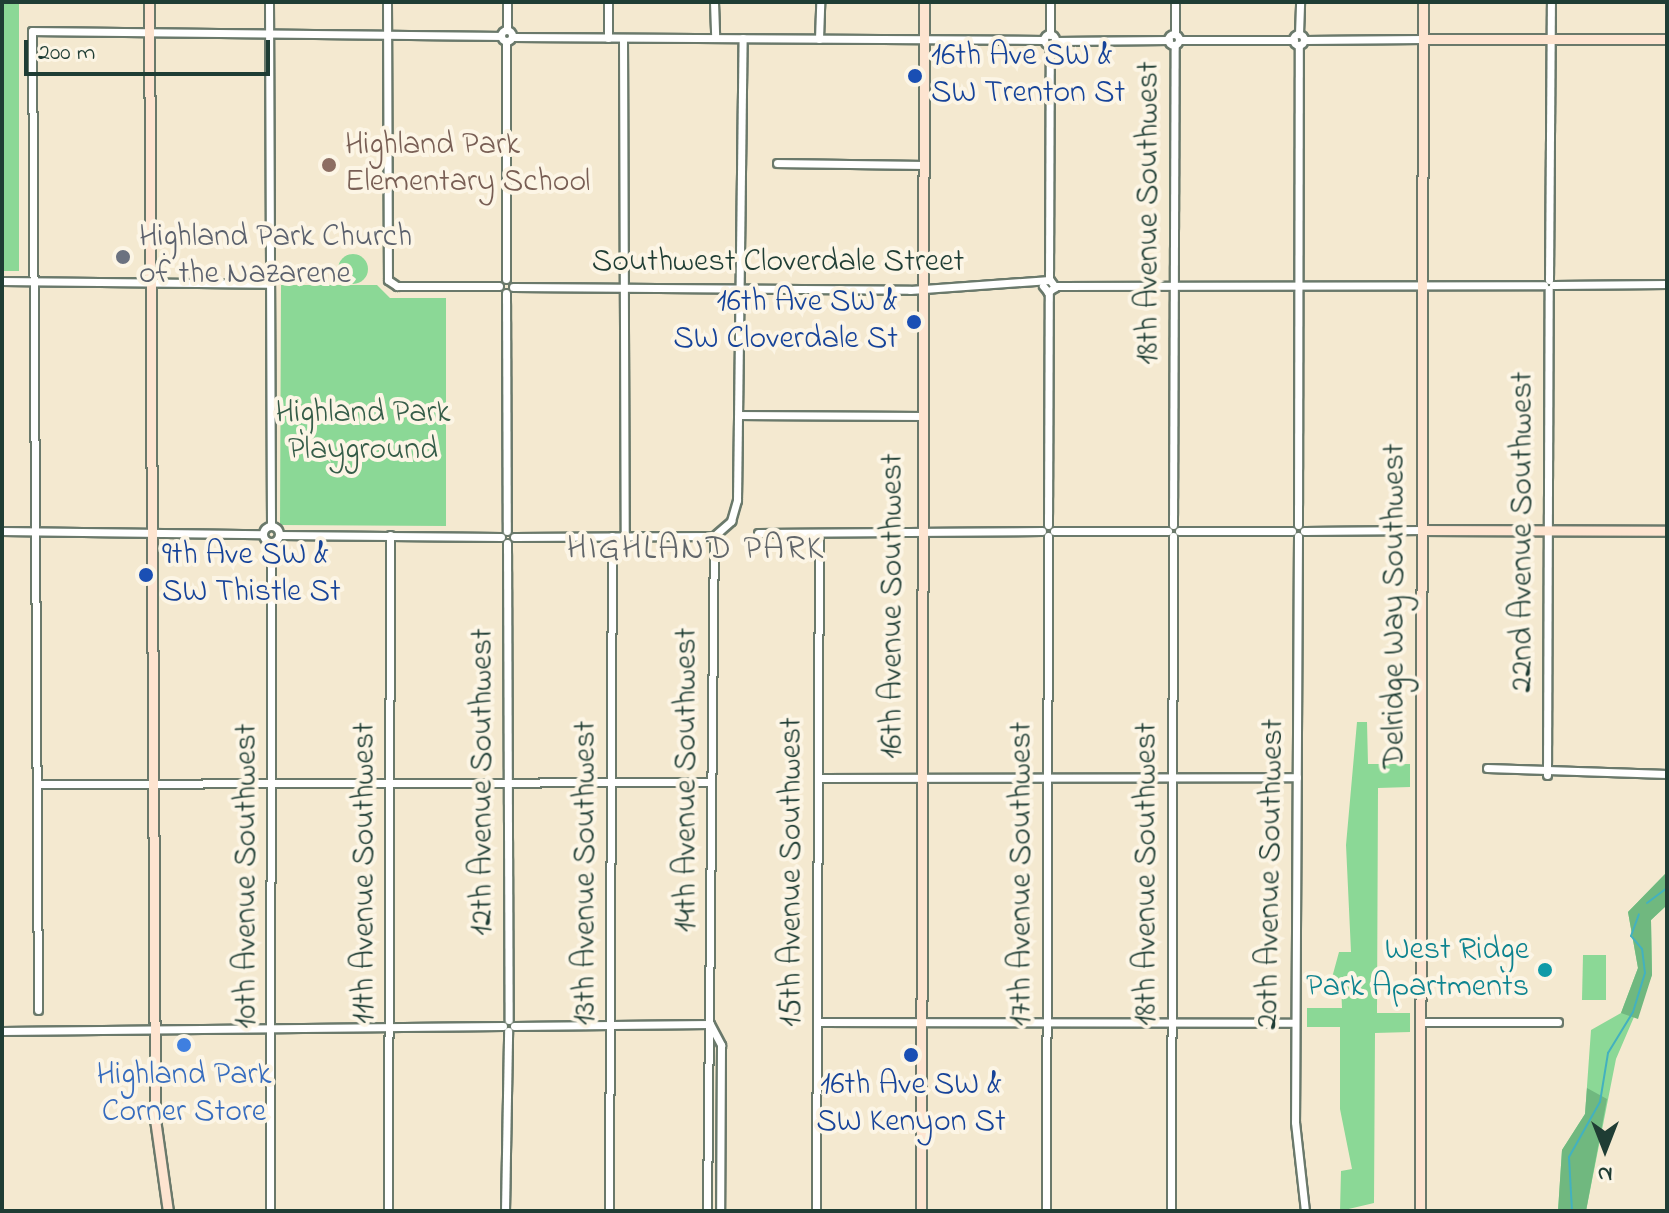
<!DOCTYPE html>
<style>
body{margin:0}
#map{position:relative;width:1669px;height:1213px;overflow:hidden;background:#f4e9d0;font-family:"Indie Flower",sans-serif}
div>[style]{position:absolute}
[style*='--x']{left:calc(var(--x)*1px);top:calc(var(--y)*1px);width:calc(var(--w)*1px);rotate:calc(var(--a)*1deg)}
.green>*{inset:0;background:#8bd896}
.round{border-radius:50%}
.forest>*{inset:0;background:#70b87f}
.stream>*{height:2px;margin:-1px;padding:0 1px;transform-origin:1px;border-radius:1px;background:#43b1bf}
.roads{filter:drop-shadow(2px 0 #6a796b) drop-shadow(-2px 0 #6a796b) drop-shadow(0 2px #6a796b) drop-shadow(0 -2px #6a796b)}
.street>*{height:7px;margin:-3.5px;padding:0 3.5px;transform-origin:3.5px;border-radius:3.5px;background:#fff}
.street>.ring{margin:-3.5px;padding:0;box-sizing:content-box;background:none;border:7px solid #fff;border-radius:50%}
.secondary>*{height:9px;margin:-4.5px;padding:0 4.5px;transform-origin:4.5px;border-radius:4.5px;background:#fde4d0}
.dots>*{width:22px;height:22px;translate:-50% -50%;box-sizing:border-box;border:4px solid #fcf5e5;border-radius:50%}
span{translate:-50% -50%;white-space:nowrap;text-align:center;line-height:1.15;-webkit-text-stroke:8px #fcf5e5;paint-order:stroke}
.transit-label{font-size:32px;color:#164399}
.left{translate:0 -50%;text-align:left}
.right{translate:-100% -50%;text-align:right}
.education-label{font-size:32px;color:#785e54}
.street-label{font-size:32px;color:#1f3d34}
.worship-label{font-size:32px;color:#5b616d}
.park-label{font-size:32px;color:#355c48}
.culture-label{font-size:32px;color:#0d838f}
.shop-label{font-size:32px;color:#366cbe}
.neighbourhood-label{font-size:34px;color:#61666a;letter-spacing:2px}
.frame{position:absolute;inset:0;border:4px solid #1f3d34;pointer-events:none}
.north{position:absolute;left:1565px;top:1109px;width:80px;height:80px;-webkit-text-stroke:6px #fcf5e5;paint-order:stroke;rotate:180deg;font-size:22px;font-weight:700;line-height:32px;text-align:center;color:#1f3d34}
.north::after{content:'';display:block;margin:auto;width:28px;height:36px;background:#1f3d34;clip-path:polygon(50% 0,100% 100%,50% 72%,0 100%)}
.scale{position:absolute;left:24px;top:40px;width:246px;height:36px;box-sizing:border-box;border:4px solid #1f3d34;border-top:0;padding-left:10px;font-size:24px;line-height:28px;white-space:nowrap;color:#1f3d34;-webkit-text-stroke:6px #fcf5e5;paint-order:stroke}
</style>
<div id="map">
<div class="green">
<div style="clip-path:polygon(2px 2px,19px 2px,19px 271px,2px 271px)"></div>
<div class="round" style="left:338px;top:254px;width:30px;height:30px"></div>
<div style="clip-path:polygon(281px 285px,377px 285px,390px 298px,446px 298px,446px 526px,280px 525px)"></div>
<div style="clip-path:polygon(1357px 722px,1367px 722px,1368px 764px,1410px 764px,1410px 787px,1378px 788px,1377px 1013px,1410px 1013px,1410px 1032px,1375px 1033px,1374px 1203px,1340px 1211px,1341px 1171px,1352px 1169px,1340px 1109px,1340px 1027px,1307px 1027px,1307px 1008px,1342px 1008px,1341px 985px,1330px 985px,1339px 952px,1351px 952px,1346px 845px)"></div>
<div style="clip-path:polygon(1667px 872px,1667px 905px,1651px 920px,1652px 975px,1616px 1059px,1586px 1211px,1558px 1211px,1562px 1150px,1585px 1114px,1591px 1030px,1621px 1013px,1638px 968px,1628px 912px)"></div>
<div style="clip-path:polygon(1583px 955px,1606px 955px,1606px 1000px,1582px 1000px)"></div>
</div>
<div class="forest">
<div style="clip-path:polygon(1667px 872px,1667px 905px,1651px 920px,1652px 975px,1638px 1019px,1621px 1013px,1638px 968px,1628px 912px)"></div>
<div style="clip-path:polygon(1587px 1088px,1607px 1099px,1586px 1211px,1558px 1211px,1562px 1150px,1585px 1114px)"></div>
</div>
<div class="stream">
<div style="--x:1647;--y:903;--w:25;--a:-37"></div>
<div style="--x:1572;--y:1211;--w:54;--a:-93.2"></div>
<div style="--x:1569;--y:1157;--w:63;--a:-60.6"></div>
<div style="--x:1600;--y:1102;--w:50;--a:-80.7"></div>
<div style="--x:1608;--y:1053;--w:48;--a:-58.6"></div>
<div style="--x:1633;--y:1012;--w:41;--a:-72.9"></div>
<div style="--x:1645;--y:973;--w:24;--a:-97"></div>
<div style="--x:1642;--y:949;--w:17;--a:-130"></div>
<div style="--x:1631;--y:936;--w:23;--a:-70"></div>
</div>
<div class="roads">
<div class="street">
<div style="--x:269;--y:2;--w:523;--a:89.78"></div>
<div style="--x:387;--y:2;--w:278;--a:89.8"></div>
<div style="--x:388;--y:280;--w:11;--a:34"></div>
<div style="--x:397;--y:286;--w:102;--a:0"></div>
<div style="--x:714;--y:2;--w:36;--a:88"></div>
<div style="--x:507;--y:30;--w:28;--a:-90"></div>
<div class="ring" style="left:501.5px;top:30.5px;width:4px;height:4px"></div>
<div style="--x:1175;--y:34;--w:32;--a:-90"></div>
<div style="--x:1299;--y:34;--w:32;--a:-88"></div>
<div class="ring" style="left:1293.5px;top:34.5px;width:4px;height:4px"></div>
<div class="ring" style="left:1168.5px;top:34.5px;width:4px;height:4px"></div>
<div class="ring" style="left:1044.5px;top:34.5px;width:4px;height:4px"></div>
<div style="--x:1050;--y:35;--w:33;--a:-90"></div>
<div style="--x:512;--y:37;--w:532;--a:0.32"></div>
<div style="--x:608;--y:38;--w:36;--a:-90"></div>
<div style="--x:623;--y:38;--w:498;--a:89.8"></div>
<div style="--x:819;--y:39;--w:37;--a:-88"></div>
<div style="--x:1180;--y:40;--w:114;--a:0"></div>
<div style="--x:1305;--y:40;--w:118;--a:-0.5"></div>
<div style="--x:1055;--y:41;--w:114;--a:-0.5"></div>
<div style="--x:506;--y:42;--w:237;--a:90"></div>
<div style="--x:777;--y:163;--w:145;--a:0.8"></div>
<div style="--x:1049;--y:280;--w:234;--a:-89.8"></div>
<div style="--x:1549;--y:280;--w:278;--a:-89.6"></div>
<div style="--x:2;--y:281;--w:268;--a:0.6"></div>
<div style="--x:1553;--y:285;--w:114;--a:-0.5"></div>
<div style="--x:1055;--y:286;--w:489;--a:-0.1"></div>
<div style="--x:513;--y:287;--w:397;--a:0.4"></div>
<div style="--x:910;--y:290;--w:140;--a:-4.1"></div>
<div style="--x:1050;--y:280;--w:9;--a:54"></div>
<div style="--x:1055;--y:287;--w:9;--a:144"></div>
<div style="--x:1048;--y:292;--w:8;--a:-130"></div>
<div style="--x:506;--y:293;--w:238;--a:89.8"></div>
<div style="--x:739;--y:415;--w:182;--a:0.3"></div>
<div style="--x:1048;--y:525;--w:233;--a:-89.8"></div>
<div style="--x:1173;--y:525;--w:480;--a:-89.8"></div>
<div style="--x:1298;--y:525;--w:480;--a:-89.9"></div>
<div class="ring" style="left:263px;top:526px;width:9px;height:9px"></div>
<div style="--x:2;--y:531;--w:261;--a:0.7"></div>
<div style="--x:1054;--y:531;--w:114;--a:0"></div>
<div style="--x:1179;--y:531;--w:113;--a:0"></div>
<div style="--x:1304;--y:531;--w:118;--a:-0.5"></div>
<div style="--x:758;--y:533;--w:284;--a:-0.4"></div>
<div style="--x:279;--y:535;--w:222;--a:0.5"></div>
<div style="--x:1298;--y:536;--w:586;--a:90.29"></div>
<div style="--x:1295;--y:1122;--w:90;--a:83.6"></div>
<div style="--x:514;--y:537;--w:200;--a:-0.3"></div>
<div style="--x:714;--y:536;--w:23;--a:-41"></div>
<div style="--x:731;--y:521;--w:22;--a:-74"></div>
<div style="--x:737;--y:500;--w:462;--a:-89.3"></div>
<div style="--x:507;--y:543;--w:477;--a:89.8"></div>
<div style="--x:1487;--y:768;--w:180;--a:1.9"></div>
<div style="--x:1547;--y:775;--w:486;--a:-89.8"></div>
<div style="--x:818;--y:778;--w:479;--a:-0.1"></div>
<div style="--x:37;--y:784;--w:674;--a:-0.17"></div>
<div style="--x:38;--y:1010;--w:979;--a:-90.35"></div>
<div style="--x:32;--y:31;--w:469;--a:0.6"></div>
<div style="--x:817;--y:1022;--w:478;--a:0.1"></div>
<div style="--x:1421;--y:1022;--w:137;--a:0"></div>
<div style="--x:710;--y:1024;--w:24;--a:62"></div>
<div style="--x:721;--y:1045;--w:166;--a:90.3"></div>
<div style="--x:514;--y:1026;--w:196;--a:-0.6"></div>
<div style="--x:2;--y:1031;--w:501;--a:-0.57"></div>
<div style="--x:270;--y:1211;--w:669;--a:-89.91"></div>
<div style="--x:388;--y:1211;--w:676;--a:-89.83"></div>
<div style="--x:505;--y:1211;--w:180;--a:-89"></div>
<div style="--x:609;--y:1211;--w:675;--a:-89.75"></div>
<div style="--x:707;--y:1211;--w:675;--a:-89.41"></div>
<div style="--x:816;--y:1211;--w:678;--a:-89.75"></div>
<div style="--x:1046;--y:1211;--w:675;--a:-89.83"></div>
<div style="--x:1171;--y:1211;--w:675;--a:-89.83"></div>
</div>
<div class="secondary">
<div style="--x:149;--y:2;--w:1117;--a:89.69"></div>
<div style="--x:155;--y:1119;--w:93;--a:82"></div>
<div style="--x:1423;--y:39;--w:244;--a:0"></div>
<div style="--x:1422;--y:530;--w:245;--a:0.2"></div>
<div style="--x:921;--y:1211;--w:1209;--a:-89.86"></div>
<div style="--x:1420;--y:1211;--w:1209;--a:-89.86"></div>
</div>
</div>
<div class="dots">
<div style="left:915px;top:76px;background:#1a4fb4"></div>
<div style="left:329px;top:165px;background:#8d6e63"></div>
<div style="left:123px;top:257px;background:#6b7280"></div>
<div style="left:914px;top:322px;background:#1a4fb4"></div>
<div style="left:146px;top:575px;background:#1a4fb4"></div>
<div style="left:1545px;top:970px;background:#0f9aa8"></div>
<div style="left:184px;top:1045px;background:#3f7fe0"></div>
<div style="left:911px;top:1055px;background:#1a4fb4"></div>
</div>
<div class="transit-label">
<span class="left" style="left:931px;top:76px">16th Ave SW &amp;<br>SW Trenton St</span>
<span class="right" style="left:898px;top:322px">16th Ave SW &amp;<br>SW Cloverdale St</span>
<span class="left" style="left:162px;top:575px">9th Ave SW &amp;<br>SW Thistle St</span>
<span style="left:911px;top:1105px">16th Ave SW &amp;<br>SW Kenyon St</span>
</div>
<div class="education-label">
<span class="left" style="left:345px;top:165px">Highland Park<br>Elementary School</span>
</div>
<div class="street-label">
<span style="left:1150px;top:213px;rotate:-90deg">18th Avenue Southwest</span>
<span style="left:778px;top:263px">Southwest Cloverdale Street</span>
<span style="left:1524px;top:532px;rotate:-90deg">22nd Avenue Southwest</span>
<span style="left:894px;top:606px;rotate:-90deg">16th Avenue Southwest</span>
<span style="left:1396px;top:606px;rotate:-90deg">Delridge Way Southwest</span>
<span style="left:688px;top:780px;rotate:-90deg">14th Avenue Southwest</span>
<span style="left:484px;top:782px;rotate:-90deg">12th Avenue Southwest</span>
<span style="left:793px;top:872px;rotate:-90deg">15th Avenue Southwest</span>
<span style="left:366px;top:873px;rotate:-90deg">11th Avenue Southwest</span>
<span style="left:587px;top:873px;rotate:-90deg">13th Avenue Southwest</span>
<span style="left:1023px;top:874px;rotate:-90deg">17th Avenue Southwest</span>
<span style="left:1148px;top:874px;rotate:-90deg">18th Avenue Southwest</span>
<span style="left:1272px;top:874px;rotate:-89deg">20th Avenue Southwest</span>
<span style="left:248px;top:876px;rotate:-90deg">10th Avenue Southwest</span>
</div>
<div class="worship-label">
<span class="left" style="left:139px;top:257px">Highland Park Church<br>of the Nazarene</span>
</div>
<div class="park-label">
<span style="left:363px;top:433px">Highland Park<br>Playground</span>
</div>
<div class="culture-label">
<span class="right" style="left:1529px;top:970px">West Ridge<br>Park Apartments</span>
</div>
<div class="shop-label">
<span style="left:184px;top:1095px">Highland Park<br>Corner Store</span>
</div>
<div class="neighbourhood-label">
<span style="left:696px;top:551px">HIGHLAND PARK</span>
</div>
<div class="frame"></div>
<div class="north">N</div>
<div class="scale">200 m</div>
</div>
